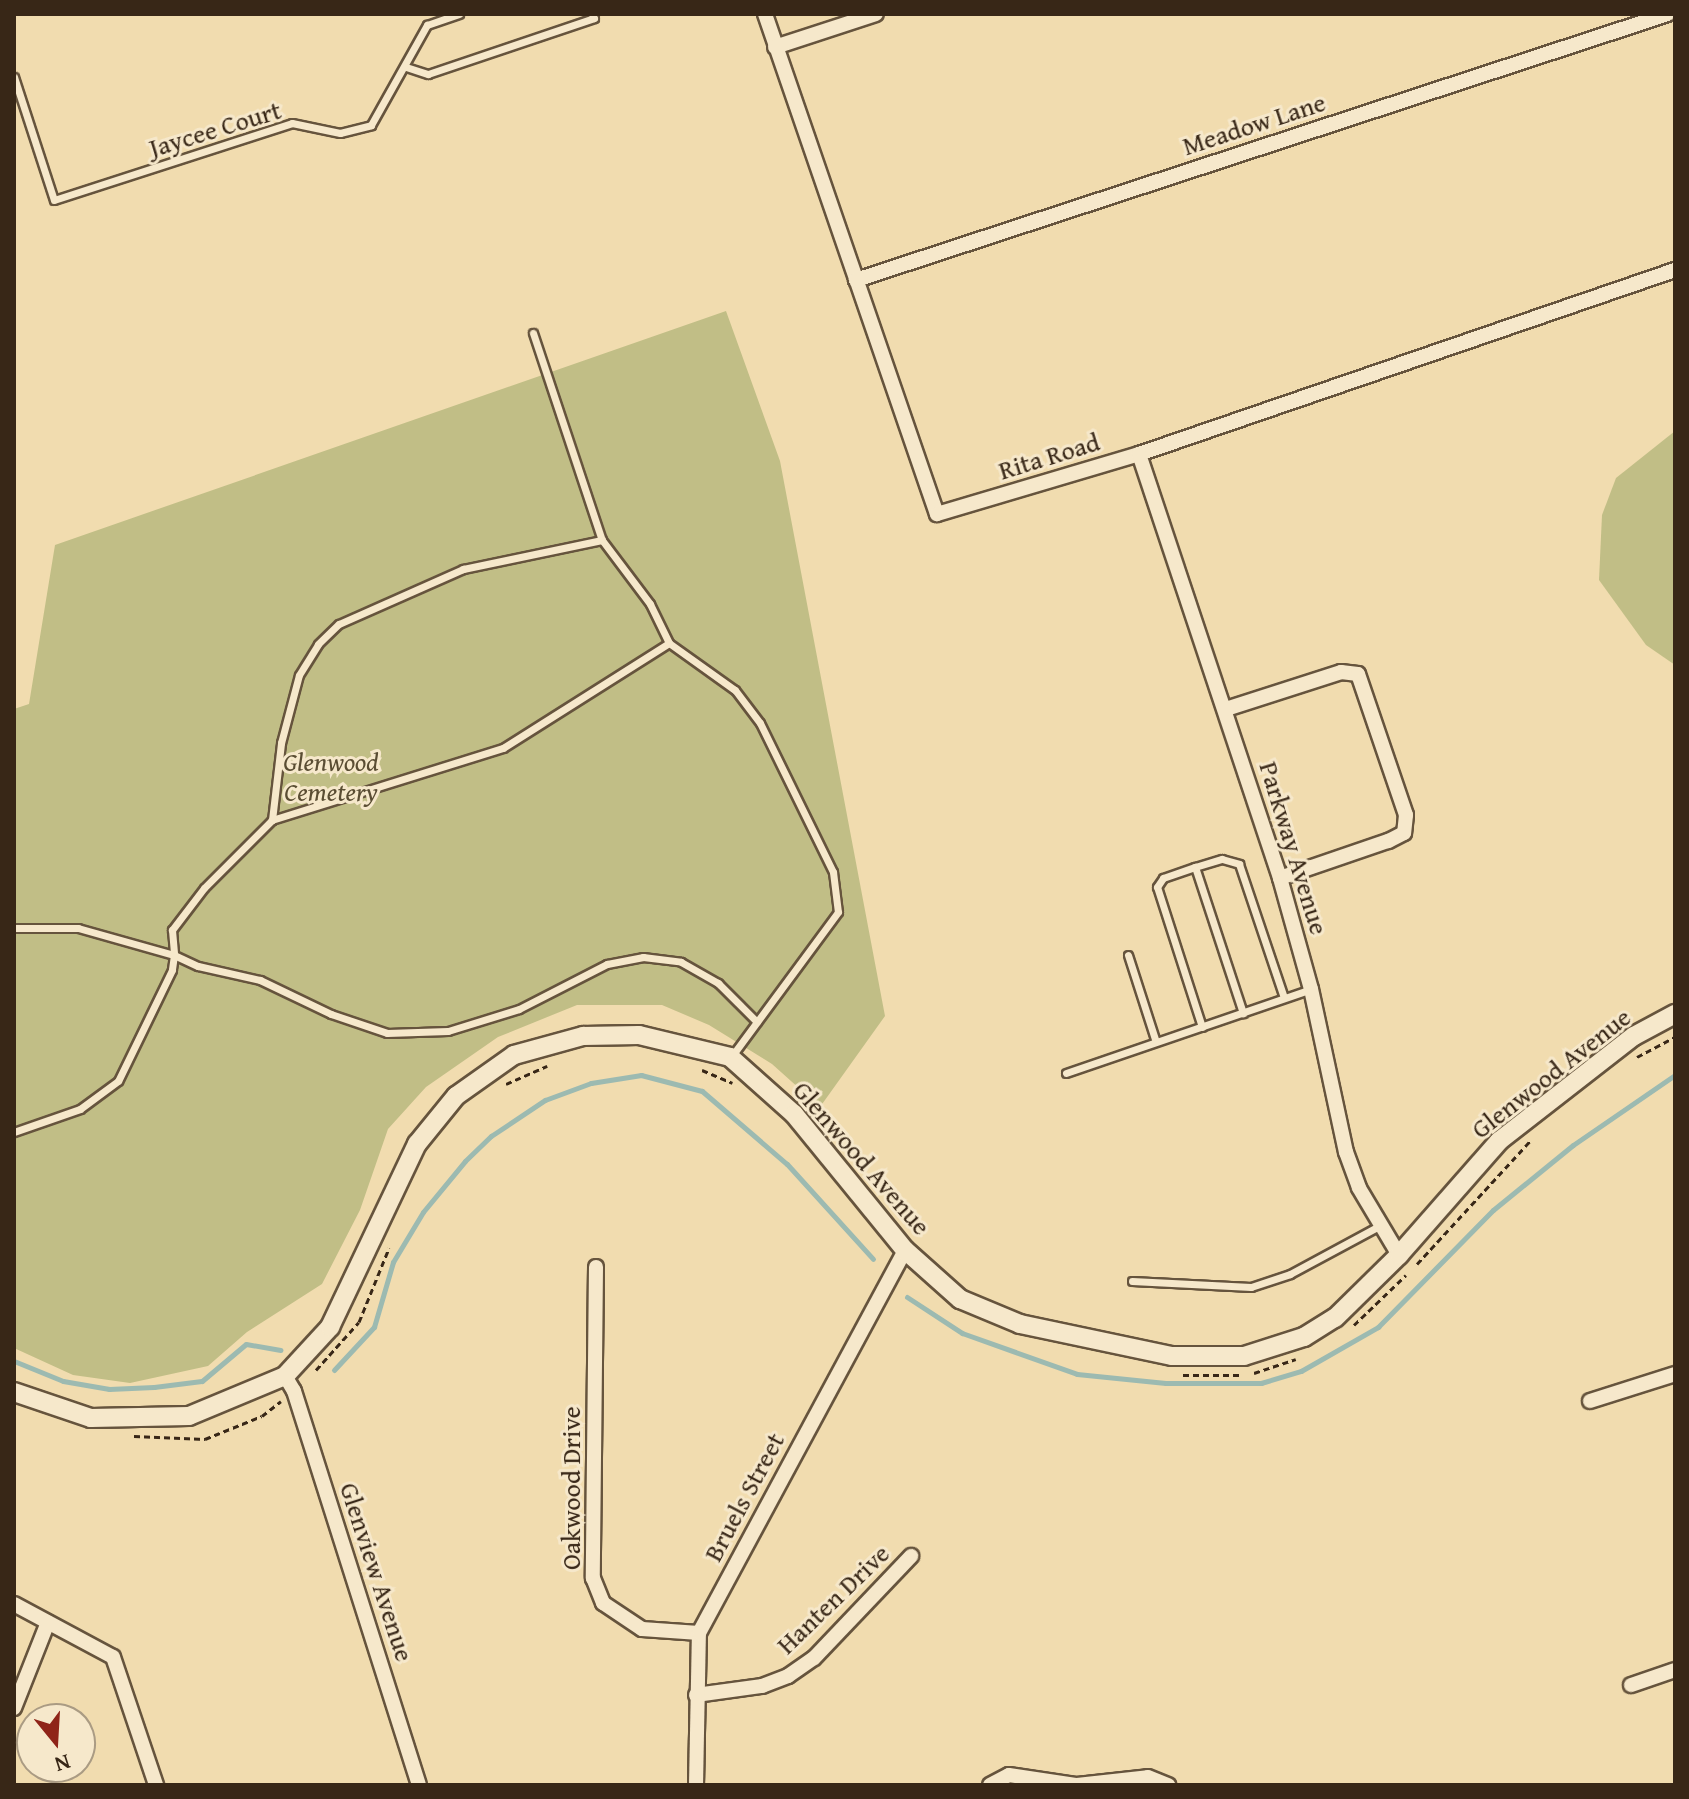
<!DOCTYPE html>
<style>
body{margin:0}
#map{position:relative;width:1689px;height:1799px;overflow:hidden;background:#f1dcaf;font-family:"Gentium Book Plus",serif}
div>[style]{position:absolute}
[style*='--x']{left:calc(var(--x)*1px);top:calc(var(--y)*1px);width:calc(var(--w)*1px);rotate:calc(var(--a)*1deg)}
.green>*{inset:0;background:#c1be86}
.stream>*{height:5px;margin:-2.5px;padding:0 2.5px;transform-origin:2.5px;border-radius:2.5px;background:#9cbab1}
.path>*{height:3px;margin-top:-1.5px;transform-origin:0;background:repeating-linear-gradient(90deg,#382717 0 6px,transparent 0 10px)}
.roads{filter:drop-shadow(2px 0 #66543d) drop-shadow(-2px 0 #66543d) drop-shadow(0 2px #66543d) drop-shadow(0 -2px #66543d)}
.service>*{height:7px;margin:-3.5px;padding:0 3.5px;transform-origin:3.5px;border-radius:3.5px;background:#f6e8cb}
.minor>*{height:14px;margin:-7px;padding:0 7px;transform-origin:7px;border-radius:7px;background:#f6e8cb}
.tertiary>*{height:18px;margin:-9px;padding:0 9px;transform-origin:9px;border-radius:9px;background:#f6e8cb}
span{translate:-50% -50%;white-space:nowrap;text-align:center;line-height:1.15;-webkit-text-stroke:6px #f6e8cb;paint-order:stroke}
.street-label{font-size:26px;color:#382717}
.park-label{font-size:26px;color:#5a4d33;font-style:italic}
.frame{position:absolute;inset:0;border:16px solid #382717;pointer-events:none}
.north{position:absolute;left:16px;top:1703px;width:80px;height:80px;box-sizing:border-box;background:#f6e8cb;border:2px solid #aa9b83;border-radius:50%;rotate:162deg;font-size:22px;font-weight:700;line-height:32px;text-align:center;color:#382717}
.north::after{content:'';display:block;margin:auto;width:28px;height:36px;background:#8f2418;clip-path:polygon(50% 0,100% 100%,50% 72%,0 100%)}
</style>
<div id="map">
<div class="green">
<div style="clip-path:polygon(726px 311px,780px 461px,885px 1016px,820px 1107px,772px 1064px,709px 1025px,662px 1005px,577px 1005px,498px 1037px,426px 1087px,388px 1129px,360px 1210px,322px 1284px,247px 1332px,208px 1366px,130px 1383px,73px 1375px,14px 1348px,14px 709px,29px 704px,55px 545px)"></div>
<div style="clip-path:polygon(1675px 431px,1675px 665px,1646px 645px,1599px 580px,1602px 515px,1616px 478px)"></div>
</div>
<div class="stream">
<div style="--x:907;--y:1297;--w:66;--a:33.2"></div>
<div style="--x:962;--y:1333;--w:122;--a:19.6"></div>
<div style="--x:1077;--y:1374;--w:89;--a:5.8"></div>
<div style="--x:1166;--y:1383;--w:95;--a:0"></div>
<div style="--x:1261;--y:1383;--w:42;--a:-16.7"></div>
<div style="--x:1301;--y:1371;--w:89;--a:-29.7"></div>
<div style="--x:1378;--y:1327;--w:164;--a:-45.5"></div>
<div style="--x:1493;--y:1210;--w:103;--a:-39.1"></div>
<div style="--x:1573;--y:1145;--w:124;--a:-34.5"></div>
<div style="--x:14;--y:1361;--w:53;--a:22.2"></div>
<div style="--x:63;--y:1381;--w:47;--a:9.9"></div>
<div style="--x:109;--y:1389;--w:45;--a:-2.5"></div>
<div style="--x:154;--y:1387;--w:48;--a:-7.1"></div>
<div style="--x:202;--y:1381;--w:57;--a:-40.1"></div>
<div style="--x:246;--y:1344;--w:35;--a:10"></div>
<div style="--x:334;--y:1370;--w:59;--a:-47.1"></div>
<div style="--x:374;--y:1327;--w:68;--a:-73.7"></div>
<div style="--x:393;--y:1262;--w:58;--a:-59"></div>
<div style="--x:423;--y:1212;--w:66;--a:-50.5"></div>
<div style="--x:465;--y:1161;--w:36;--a:-44"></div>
<div style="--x:491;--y:1136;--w:65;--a:-33.7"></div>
<div style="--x:545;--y:1100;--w:49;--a:-20.3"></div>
<div style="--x:591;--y:1083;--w:51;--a:-9.1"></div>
<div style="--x:641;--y:1075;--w:63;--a:14.7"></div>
<div style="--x:702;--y:1091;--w:112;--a:40.7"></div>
<div style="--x:787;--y:1164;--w:128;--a:47.8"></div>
</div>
<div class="path">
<div style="--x:1637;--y:1057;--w:43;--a:-27.8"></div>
<div style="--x:702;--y:1070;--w:33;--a:23"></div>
<div style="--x:506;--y:1084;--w:45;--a:-23.7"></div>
<div style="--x:1417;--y:1264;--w:168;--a:-47.4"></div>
<div style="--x:1354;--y:1325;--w:72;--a:-43.9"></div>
<div style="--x:316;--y:1370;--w:64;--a:-48.1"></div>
<div style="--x:359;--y:1322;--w:80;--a:-67.9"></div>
<div style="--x:1254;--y:1373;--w:44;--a:-18.4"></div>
<div style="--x:1183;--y:1375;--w:60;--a:0"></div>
<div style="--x:134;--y:1436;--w:71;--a:2.4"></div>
<div style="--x:205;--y:1439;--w:61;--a:-22"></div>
<div style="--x:262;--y:1416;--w:24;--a:-38"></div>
</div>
<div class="roads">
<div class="service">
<div style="--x:406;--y:67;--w:23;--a:18"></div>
<div style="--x:428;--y:74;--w:175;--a:-18.6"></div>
<div style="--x:594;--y:18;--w:4;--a:-117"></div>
<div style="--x:14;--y:77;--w:129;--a:72"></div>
<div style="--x:54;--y:200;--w:250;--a:-17.9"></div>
<div style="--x:292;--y:123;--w:49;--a:11.8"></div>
<div style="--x:340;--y:133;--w:32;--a:-14"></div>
<div style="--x:371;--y:125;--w:115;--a:-60.8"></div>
<div style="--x:427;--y:25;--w:34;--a:-19"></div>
<div style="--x:533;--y:333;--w:218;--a:71.6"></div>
<div style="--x:602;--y:540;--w:80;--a:53.1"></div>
<div style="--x:650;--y:604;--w:43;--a:64"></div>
<div style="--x:669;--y:643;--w:81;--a:35.5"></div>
<div style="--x:735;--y:690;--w:41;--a:52.9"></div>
<div style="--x:760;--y:723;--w:166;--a:63.9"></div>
<div style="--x:833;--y:872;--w:40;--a:82.9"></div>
<div style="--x:838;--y:912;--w:179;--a:126.4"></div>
<div style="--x:669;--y:643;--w:196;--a:147.7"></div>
<div style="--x:503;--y:748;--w:242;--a:162.7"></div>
<div style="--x:272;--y:820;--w:96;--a:135"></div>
<div style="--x:204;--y:888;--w:53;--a:127.3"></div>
<div style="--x:172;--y:930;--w:25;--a:85"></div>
<div style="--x:174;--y:955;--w:26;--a:25"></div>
<div style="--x:198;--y:966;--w:64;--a:12.7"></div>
<div style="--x:260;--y:980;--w:79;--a:25.6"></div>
<div style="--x:331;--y:1014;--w:59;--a:18.7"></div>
<div style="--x:387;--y:1033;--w:61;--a:-1.9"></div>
<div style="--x:448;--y:1031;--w:74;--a:-17.2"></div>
<div style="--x:519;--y:1009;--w:99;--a:-27.1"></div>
<div style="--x:607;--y:964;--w:37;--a:-11"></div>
<div style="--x:643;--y:957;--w:38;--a:7"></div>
<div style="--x:681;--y:962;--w:43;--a:29.6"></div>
<div style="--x:718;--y:983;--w:55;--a:45"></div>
<div style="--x:272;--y:820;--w:78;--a:-83.3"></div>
<div style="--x:281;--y:743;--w:70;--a:-75.2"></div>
<div style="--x:299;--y:675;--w:36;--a:-58"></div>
<div style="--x:318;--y:644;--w:29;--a:-44"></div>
<div style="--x:339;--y:624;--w:136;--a:-23.9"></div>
<div style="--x:463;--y:569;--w:142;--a:-11.8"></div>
<div style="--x:1195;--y:867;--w:154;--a:71.8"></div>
<div style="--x:14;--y:928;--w:64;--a:0"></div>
<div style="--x:78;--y:928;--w:100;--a:15.7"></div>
<div style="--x:174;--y:955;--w:15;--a:98"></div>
<div style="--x:172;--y:970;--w:123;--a:115.9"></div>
<div style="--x:118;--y:1081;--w:47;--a:143.6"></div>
<div style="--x:80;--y:1109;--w:70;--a:160.8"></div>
<div style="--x:1128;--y:955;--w:91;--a:72.2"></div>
<div style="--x:1202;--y:1027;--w:147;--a:-107.8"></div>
<div style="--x:1157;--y:887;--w:11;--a:-56"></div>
<div style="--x:1163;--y:878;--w:34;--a:-19"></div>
<div style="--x:1195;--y:867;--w:28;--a:-17"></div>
<div style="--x:1222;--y:859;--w:18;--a:16"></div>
<div style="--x:1239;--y:864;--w:141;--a:71.4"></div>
<div style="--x:1066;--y:1073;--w:259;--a:-18.9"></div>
<div style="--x:1132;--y:1281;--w:119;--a:2.9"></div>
<div style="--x:1251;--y:1287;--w:41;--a:-18.4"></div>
<div style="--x:1290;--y:1274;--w:103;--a:-28.3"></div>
</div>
<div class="minor">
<div style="--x:765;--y:14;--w:529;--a:71.02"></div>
<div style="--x:937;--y:514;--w:211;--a:-16.5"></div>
<div style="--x:1139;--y:454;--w:567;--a:-18.95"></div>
<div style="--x:775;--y:47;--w:106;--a:-18.1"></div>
<div style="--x:856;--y:280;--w:854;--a:-18.14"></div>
<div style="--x:1139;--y:454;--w:447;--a:71.6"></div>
<div style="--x:1280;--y:878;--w:115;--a:74.4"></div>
<div style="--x:1311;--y:989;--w:167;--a:77.9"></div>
<div style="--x:1346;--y:1152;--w:38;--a:70"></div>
<div style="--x:1359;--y:1188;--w:78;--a:59.2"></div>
<div style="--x:1226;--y:709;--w:121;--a:-17.8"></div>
<div style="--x:1341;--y:672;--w:17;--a:7"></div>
<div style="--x:1358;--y:674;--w:149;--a:71.2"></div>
<div style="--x:1406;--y:815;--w:18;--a:96"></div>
<div style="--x:1404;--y:833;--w:18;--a:153"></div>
<div style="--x:1388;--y:841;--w:114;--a:161.1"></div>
<div style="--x:596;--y:1267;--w:311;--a:90.6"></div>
<div style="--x:593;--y:1578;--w:27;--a:68"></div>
<div style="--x:603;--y:1603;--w:47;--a:33.7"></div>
<div style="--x:642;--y:1629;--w:57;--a:4"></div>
<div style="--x:285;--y:1376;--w:17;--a:59"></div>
<div style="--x:294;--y:1391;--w:413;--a:72.4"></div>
<div style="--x:1590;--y:1401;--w:89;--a:-17.6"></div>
<div style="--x:14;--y:1604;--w:112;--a:28.2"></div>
<div style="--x:113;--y:1657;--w:135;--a:71.4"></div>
<div style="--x:1631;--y:1685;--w:46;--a:-18.8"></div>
<div style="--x:696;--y:1695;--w:67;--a:-7.8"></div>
<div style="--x:762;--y:1686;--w:28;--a:-21"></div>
<div style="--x:788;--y:1676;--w:32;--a:-35"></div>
<div style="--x:814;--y:1658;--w:141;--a:-46.4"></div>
<div style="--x:14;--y:1708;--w:92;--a:-68.4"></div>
<div style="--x:696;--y:1785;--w:152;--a:-88.9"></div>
<div style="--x:699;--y:1633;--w:435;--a:-61.7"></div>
<div style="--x:990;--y:1785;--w:21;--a:-28"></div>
<div style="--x:1009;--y:1775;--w:69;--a:8.4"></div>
<div style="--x:1077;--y:1785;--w:71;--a:-6.4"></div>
<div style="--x:1148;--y:1777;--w:22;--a:22"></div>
</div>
<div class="tertiary">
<div style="--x:14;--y:1392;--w:81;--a:18.7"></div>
<div style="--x:91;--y:1418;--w:98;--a:-1.2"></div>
<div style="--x:189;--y:1416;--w:104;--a:-22.6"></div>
<div style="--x:285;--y:1376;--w:67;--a:-47.4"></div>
<div style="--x:330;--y:1327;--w:203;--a:-64.6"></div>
<div style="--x:417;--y:1144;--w:62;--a:-50.9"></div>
<div style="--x:456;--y:1096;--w:71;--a:-35.3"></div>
<div style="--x:514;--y:1055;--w:72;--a:-15.4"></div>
<div style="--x:583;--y:1036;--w:56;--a:-1"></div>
<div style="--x:639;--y:1035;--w:94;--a:13.6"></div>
<div style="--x:730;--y:1057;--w:86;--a:41.7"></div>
<div style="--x:794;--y:1114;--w:176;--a:50.8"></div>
<div style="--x:905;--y:1250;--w:74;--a:41.7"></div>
<div style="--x:960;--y:1299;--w:65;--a:22.6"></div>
<div style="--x:1020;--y:1324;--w:155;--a:11.9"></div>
<div style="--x:1172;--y:1356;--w:72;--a:0"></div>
<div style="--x:1244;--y:1356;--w:63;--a:-17.6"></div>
<div style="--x:1304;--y:1337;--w:36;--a:-32"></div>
<div style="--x:1335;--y:1318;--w:90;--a:-44.5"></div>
<div style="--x:1399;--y:1255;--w:152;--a:-48.7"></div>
<div style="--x:1499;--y:1141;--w:171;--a:-37.9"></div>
<div style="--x:1634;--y:1036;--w:47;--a:-28.2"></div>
</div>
</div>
<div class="street-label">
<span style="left:1254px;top:124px;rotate:-18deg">Meadow Lane</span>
<span style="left:215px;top:129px;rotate:-17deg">Jaycee Court</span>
<span style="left:1049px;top:456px;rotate:-17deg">Rita Road</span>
<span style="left:1294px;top:848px;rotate:73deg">Parkway Avenue</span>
<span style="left:1551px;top:1073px;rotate:-38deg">Glenwood Avenue</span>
<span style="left:862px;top:1158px;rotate:49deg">Glenwood Avenue</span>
<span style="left:571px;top:1488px;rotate:-90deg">Oakwood Drive</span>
<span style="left:744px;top:1497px;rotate:-62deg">Bruels Street</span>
<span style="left:377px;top:1572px;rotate:72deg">Glenview Avenue</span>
<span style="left:833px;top:1599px;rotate:-44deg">Hanten Drive</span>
</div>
<div class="park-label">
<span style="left:331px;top:777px">Glenwood<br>Cemetery</span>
</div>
<div class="frame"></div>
<div class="north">N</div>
</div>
